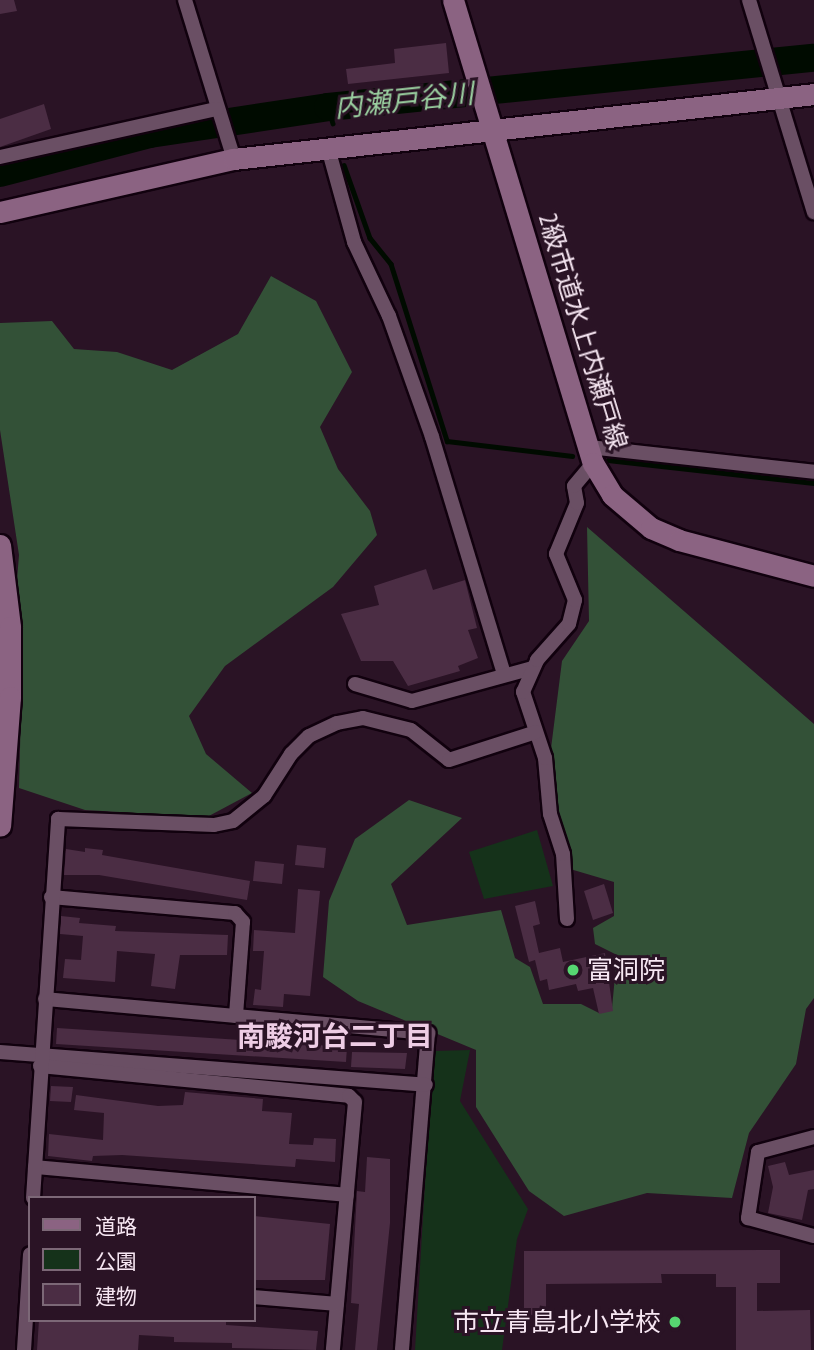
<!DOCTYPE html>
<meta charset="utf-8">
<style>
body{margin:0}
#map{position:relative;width:814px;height:1350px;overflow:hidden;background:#2a1325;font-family:"PT Sans Narrow","Noto Sans JP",sans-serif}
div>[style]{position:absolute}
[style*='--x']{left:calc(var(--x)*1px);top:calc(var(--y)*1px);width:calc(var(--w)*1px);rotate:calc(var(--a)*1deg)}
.green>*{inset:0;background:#15321a}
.forest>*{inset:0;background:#335137}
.stream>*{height:4.5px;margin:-2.25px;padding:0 2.25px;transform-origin:2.25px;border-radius:2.25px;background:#000b00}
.river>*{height:28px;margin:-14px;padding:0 14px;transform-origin:14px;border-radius:14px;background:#000b00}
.building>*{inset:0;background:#4b2d44}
.roads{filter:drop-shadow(2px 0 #11010e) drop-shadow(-2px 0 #11010e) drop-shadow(0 2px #11010e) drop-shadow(0 -2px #11010e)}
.street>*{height:14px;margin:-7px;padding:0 7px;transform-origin:7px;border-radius:7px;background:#6a4f64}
.secondary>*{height:21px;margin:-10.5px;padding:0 10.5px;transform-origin:10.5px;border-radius:10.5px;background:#8b6382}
.dots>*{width:19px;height:19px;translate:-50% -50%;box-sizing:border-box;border:4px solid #2a1325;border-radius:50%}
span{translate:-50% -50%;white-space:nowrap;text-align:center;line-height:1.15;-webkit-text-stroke:6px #2a1325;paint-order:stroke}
.street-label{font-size:26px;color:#f7e7f3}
.poi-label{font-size:26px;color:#f7e7f3}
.left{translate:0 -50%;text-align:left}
.right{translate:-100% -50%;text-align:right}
.water-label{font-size:28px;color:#9bd1a1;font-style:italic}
.neighbourhood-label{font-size:28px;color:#eecde5;font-weight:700}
.legend{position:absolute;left:28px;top:1196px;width:228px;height:126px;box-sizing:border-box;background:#2a1325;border:2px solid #7c6877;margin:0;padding:9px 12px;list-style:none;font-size:21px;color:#f7e7f3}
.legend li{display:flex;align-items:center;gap:14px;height:35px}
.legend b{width:35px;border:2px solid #7c6877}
</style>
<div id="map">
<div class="green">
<div style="clip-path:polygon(537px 830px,553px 886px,484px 899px,469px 852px)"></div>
<div style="clip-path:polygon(470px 1050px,460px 1101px,528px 1209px,517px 1239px,502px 1350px,415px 1350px,433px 1051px)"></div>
</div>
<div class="forest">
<div style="clip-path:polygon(271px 276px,316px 301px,352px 372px,320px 427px,338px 469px,370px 511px,377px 535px,333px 587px,225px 666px,189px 716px,206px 754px,252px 793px,207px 817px,85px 810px,19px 788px,22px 670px,15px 605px,19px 555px,0 430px,0 323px,52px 321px,74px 349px,117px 352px,172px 370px,238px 334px)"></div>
<div style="clip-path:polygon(587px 527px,814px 724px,814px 998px,806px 1009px,796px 1064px,749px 1133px,732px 1198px,647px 1193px,564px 1216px,529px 1191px,476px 1107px,476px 1050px,358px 1001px,323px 977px,329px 901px,355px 839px,409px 800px,462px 818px,391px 884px,407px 925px,501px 910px,515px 958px,530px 967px,543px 1004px,581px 1004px,599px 1013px,612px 1008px,617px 955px,595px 944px,593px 928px,614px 916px,614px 882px,560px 866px,543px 812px,562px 661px,589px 621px)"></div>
</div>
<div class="stream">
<div style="--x:328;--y:107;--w:17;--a:73"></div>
<div style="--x:344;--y:165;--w:77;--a:70.4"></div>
<div style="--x:370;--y:238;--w:33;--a:51"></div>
<div style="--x:391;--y:264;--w:186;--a:72.4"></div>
<div style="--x:447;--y:441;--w:126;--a:6.8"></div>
<div style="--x:608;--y:460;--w:207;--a:6.4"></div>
</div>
<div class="river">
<div style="--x:0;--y:173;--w:155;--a:-14.6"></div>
<div style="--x:150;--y:134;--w:180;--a:-8.6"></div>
<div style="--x:328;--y:107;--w:488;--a:-5.8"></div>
</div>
<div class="building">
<div style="clip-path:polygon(0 0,14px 0,17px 11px,0 14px)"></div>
<div style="clip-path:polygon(446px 43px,449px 73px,348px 84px,346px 69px,395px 63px,394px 49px)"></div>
<div style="clip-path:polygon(44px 104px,51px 129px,0 147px,0 119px)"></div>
<div style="clip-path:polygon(426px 569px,433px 590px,465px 580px,477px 628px,468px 630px,478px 658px,458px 666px,460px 671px,408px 686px,393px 661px,361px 661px,341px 614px,379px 605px,374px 586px)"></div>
<div style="clip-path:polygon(297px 845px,326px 848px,324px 868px,295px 865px)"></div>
<div style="clip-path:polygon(85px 848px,103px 850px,102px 855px,250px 881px,247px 900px,99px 875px,64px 875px,66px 849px,85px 852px)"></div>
<div style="clip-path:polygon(255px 861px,284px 864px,282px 884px,253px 881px)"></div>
<div style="clip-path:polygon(604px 884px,613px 913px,593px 920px,584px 891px)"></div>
<div style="clip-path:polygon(298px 889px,320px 891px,310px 996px,284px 994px,283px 1007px,253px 1005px,255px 989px,261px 990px,264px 951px,253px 951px,254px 930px,295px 933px)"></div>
<div style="clip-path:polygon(535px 901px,540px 924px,533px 926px,539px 953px,560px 948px,563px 962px,605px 953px,613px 1011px,599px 1014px,593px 988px,578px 991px,576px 984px,549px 990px,547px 979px,540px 981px,535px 960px,529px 962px,515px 906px)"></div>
<div style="clip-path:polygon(61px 916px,80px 918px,79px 923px,116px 926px,115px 931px,228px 935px,227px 955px,180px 955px,175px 989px,151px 986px,155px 954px,117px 951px,115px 982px,63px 978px,65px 959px,81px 960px,83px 936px,60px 934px)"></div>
<div style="clip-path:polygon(57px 1028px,347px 1047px,346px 1062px,56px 1044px)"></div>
<div style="clip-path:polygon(352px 1052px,407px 1053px,405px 1069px,351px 1067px)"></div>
<div style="clip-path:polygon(51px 1086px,73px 1087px,71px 1102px,50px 1101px)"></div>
<div style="clip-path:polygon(185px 1092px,263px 1099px,262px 1111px,292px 1113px,289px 1144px,313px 1145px,314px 1138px,336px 1139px,335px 1162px,296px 1159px,295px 1167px,122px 1155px,93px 1156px,92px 1161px,48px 1156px,49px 1134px,103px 1140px,104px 1113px,74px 1110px,76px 1095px,158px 1106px,183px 1105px)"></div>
<div style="clip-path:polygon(367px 1157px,390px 1159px,390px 1223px,377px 1350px,355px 1350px,359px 1304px,351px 1303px,356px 1210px,357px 1191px,365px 1192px)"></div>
<div style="clip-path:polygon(785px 1162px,789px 1175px,814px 1170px,814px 1189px,808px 1190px,802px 1220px,768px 1213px,773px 1187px,768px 1166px)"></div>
<div style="clip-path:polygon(254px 1216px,330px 1224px,325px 1280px,254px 1280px)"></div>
<div style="clip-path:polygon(780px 1250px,780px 1283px,757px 1283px,757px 1311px,810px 1310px,811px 1350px,736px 1350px,736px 1287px,716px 1287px,716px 1274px,661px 1274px,662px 1283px,546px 1284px,546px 1315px,524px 1315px,524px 1251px)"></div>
<div style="clip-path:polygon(39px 1320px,226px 1320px,226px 1325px,318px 1331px,316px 1350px,232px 1348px,232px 1343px,174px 1342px,174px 1337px,139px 1335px,138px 1350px,37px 1350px)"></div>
</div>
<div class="roads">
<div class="street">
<div style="--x:185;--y:0;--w:166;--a:72.9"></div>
<div style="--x:749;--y:0;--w:222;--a:73"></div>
<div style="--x:328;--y:148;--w:98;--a:74.5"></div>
<div style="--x:354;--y:242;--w:82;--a:64.7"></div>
<div style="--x:389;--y:316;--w:128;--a:70.4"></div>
<div style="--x:432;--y:437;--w:248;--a:73.1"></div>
<div style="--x:0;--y:157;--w:222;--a:-12.5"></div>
<div style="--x:589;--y:447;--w:226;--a:6.3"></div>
<div style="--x:355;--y:684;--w:59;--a:16.6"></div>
<div style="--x:412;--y:701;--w:125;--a:-15.3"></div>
<div style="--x:51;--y:897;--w:185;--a:5"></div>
<div style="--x:235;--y:913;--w:12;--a:48"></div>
<div style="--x:243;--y:922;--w:94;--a:94.3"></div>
<div style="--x:567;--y:919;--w:65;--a:-93.5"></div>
<div style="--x:563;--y:854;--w:42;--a:-108"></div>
<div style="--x:550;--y:814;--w:56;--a:-95.1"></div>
<div style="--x:545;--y:758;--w:70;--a:-108.4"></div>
<div style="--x:523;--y:692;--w:35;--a:-66"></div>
<div style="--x:537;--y:660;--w:48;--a:-48.4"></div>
<div style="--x:569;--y:624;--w:25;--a:-76"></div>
<div style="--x:575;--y:600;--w:50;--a:-112.4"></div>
<div style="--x:556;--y:554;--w:55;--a:-67.6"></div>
<div style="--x:577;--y:503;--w:17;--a:-100"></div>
<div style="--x:574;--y:486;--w:30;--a:-50"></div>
<div style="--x:45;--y:999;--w:385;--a:5.1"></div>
<div style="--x:428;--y:1033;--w:318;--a:94.7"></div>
<div style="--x:0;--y:1052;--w:427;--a:4.4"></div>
<div style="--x:40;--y:1066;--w:310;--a:5.5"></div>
<div style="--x:349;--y:1096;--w:8;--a:45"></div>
<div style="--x:355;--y:1102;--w:249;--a:95.1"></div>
<div style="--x:814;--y:1137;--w:58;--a:165"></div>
<div style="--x:758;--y:1152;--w:67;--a:98.6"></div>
<div style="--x:748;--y:1218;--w:68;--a:15.3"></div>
<div style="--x:35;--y:1167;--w:313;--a:5.1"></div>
<div style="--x:33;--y:1198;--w:380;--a:-86.2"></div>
<div style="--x:58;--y:819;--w:156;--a:2.2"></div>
<div style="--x:214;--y:825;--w:19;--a:-12"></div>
<div style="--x:233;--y:821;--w:40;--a:-39"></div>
<div style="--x:264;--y:796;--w:50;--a:-57.3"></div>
<div style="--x:291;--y:754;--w:25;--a:-45"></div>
<div style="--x:309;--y:736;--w:31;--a:-25"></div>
<div style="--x:337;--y:723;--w:26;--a:-11"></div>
<div style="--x:363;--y:718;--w:49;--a:14"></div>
<div style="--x:411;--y:730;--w:48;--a:38.3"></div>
<div style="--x:449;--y:760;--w:91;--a:-17.8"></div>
<div style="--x:254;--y:1297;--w:83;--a:4.8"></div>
<div style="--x:24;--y:1350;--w:96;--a:-86.4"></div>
</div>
<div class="secondary">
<div style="--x:453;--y:0;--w:484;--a:73.2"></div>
<div style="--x:593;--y:463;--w:37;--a:59"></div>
<div style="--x:612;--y:495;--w:51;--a:40.2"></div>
<div style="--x:651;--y:528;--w:30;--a:23"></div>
<div style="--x:679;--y:540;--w:140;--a:14.9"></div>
<div style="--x:0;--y:212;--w:240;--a:-12.8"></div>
<div style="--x:234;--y:159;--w:584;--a:-6.39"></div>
<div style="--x:0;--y:545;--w:83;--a:83"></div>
<div style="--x:10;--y:627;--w:70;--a:90"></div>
<div style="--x:10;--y:697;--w:129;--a:94.4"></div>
</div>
</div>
<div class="dots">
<div style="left:573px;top:970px;background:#56d671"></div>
<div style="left:675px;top:1322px;background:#56d671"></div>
</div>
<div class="street-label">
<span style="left:583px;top:331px;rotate:73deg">2級市道水上内瀬戸線</span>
</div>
<div class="poi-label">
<span class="left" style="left:587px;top:970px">富洞院</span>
<span class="right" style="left:661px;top:1322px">市立青島北小学校</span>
</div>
<div class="water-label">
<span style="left:404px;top:100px;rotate:-6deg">内瀬戸谷川</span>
</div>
<div class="neighbourhood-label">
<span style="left:335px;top:1036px">南駿河台二丁目</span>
</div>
<ul class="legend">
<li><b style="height:9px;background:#8b6382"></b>道路</li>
<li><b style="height:19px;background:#15321a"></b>公園</li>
<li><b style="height:19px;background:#4b2d44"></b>建物</li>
</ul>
</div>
